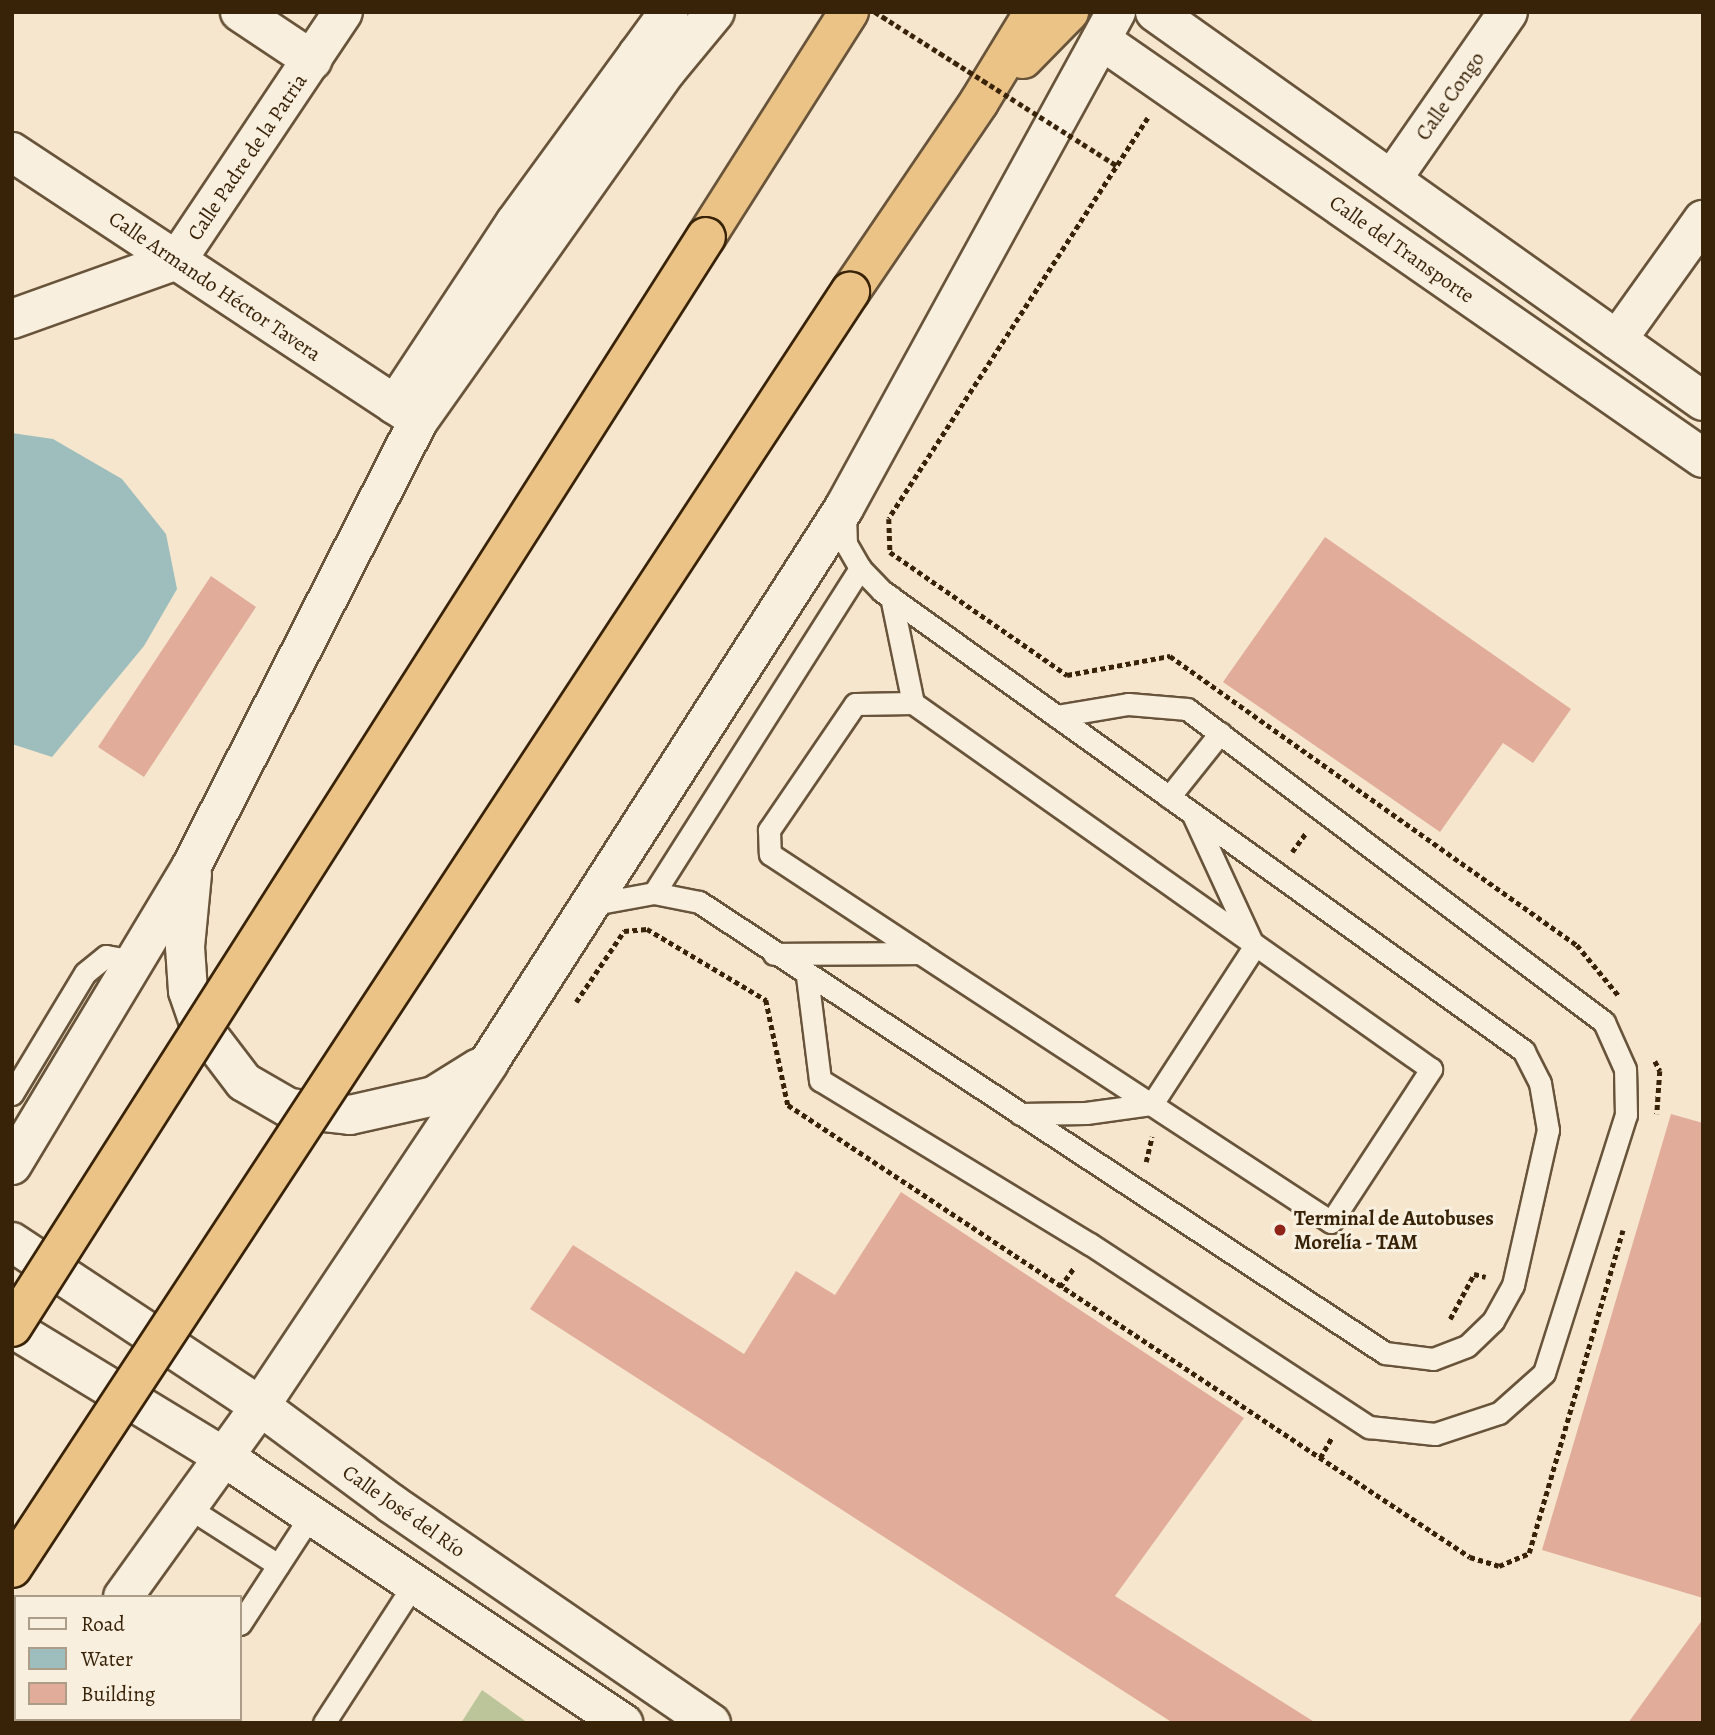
<!DOCTYPE html>
<meta charset="utf-8">
<style>
body{margin:0}
#map{position:relative;width:1715px;height:1735px;overflow:hidden;background:#f6e6cd;font-family:Alegreya,serif}
div>[style]{position:absolute}
[style*='--x']{left:calc(var(--x)*1px);top:calc(var(--y)*1px);width:calc(var(--w)*1px);rotate:calc(var(--a)*1deg)}
.green>*{inset:0;background:#bbc599}
.water>*{inset:0;background:#9dbebc}
.building>*{inset:0;background:#e1ad9a}
.path>*{height:4.5px;margin-top:-2.25px;transform-origin:0;background:repeating-linear-gradient(90deg,#382309 0 5px,transparent 0 8.5px)}
.roads{filter:drop-shadow(2px 0 #68543a) drop-shadow(-2px 0 #68543a) drop-shadow(0 2px #68543a) drop-shadow(0 -2px #68543a)}
.lane>*{height:21px;margin:-10.5px;padding:0 10.5px;transform-origin:10.5px;border-radius:10.5px;background:#f9efde}
.street>*{height:38px;margin:-19px;padding:0 19px;transform-origin:19px;border-radius:19px;background:#f9efde}
.secondary>*{height:38px;margin:-19px;padding:0 19px;transform-origin:19px;border-radius:19px;background:#f9efde}
.highway>*{height:38px;margin:-19px;padding:0 19px;transform-origin:19px;border-radius:19px;background:#ebc386}
.path-bridge>*{height:4.5px;margin-top:-2.25px;transform-origin:0;background:repeating-linear-gradient(90deg,#382309 0 5px,transparent 0 8.5px)}
.bridges{filter:drop-shadow(2px 0 #382309) drop-shadow(-2px 0 #382309) drop-shadow(0 2px #382309) drop-shadow(0 -2px #382309)}
.highway-bridge>*{height:38px;margin:-19px;padding:0 19px;transform-origin:19px;border-radius:19px;background:#ebc386}
.dots>*{width:19px;height:19px;translate:-50% -50%;box-sizing:border-box;border:4px solid #f9efde;border-radius:50%}
span{translate:-50% -50%;white-space:nowrap;text-align:center;line-height:1.15;-webkit-text-stroke:6px #f9efde;paint-order:stroke}
.street-label{font-size:21px;color:#382309}
.poi-label{font-size:21px;color:#382309;font-weight:700}
.left{translate:0 -50%;text-align:left}
.frame{position:absolute;inset:0;border:14px solid #382309;pointer-events:none}
.legend{position:absolute;left:14px;top:1595px;width:228px;height:126px;box-sizing:border-box;background:#f9efde;border:2px solid #ac9d89;margin:0;padding:9px 12px;list-style:none;font-size:21px;color:#382309}
.legend li{display:flex;align-items:center;gap:14px;height:35px}
.legend b{width:35px;border:2px solid #ac9d89}
</style>
<div id="map">
<div class="green">
<div style="clip-path:polygon(482px 1690px,528px 1723px,461px 1723px)"></div>
</div>
<div class="water">
<div style="clip-path:polygon(12px 433px,53px 439px,122px 479px,166px 534px,177px 589px,144px 646px,52px 757px,12px 744px)"></div>
</div>
<div class="building">
<div style="clip-path:polygon(1325px 537px,1571px 709px,1533px 763px,1503px 743px,1440px 832px,1223px 682px)"></div>
<div style="clip-path:polygon(211px 576px,256px 607px,144px 777px,98px 747px)"></div>
<div style="clip-path:polygon(1671px 1114px,1703px 1123px,1703px 1598px,1542px 1550px)"></div>
<div style="clip-path:polygon(901px 1192px,1244px 1418px,1115px 1596px,1316px 1723px,1173px 1723px,530px 1309px,573px 1245px,744px 1354px,796px 1271px,835px 1295px)"></div>
<div style="clip-path:polygon(1703px 1619px,1703px 1723px,1628px 1723px)"></div>
</div>
<div class="path">
<div style="--x:1148;--y:118;--w:477;--a:122.9"></div>
<div style="--x:889;--y:519;--w:33;--a:88"></div>
<div style="--x:890;--y:552;--w:216;--a:34.8"></div>
<div style="--x:1067;--y:675;--w:105;--a:-10.5"></div>
<div style="--x:1170;--y:656;--w:499;--a:35.4"></div>
<div style="--x:1577;--y:945;--w:66;--a:50.5"></div>
<div style="--x:1292;--y:852;--w:24;--a:-54"></div>
<div style="--x:576;--y:1002;--w:86;--a:-55.9"></div>
<div style="--x:624;--y:931;--w:23;--a:-5"></div>
<div style="--x:647;--y:929;--w:139;--a:30.8"></div>
<div style="--x:766;--y:1000;--w:107;--a:78.2"></div>
<div style="--x:788;--y:1105;--w:818;--a:33.53"></div>
<div style="--x:1470;--y:1557;--w:30;--a:17"></div>
<div style="--x:1499;--y:1566;--w:33;--a:-23"></div>
<div style="--x:1529;--y:1553;--w:336;--a:-73.8"></div>
<div style="--x:1655;--y:1061;--w:11;--a:63"></div>
<div style="--x:1660;--y:1071;--w:43;--a:94"></div>
<div style="--x:1146;--y:1162;--w:26;--a:-77"></div>
<div style="--x:1060;--y:1287;--w:24;--a:-54"></div>
<div style="--x:1450;--y:1319;--w:51;--a:-61.9"></div>
<div style="--x:1474;--y:1274;--w:12;--a:14"></div>
<div style="--x:1320;--y:1458;--w:24;--a:-60"></div>
</div>
<div class="roads">
<div class="lane">
<div style="--x:913;--y:703;--w:58;--a:179"></div>
<div style="--x:855;--y:704;--w:153;--a:124.3"></div>
<div style="--x:769;--y:830;--w:24;--a:88"></div>
<div style="--x:770;--y:854;--w:180;--a:33.4"></div>
<div style="--x:1169;--y:797;--w:82;--a:-51.4"></div>
<div style="--x:654;--y:893;--w:385;--a:-57.6"></div>
<div style="--x:594;--y:904;--w:61;--a:-10.4"></div>
<div style="--x:654;--y:893;--w:46;--a:11.3"></div>
<div style="--x:699;--y:902;--w:821;--a:33.32"></div>
<div style="--x:1385;--y:1353;--w:48;--a:7.1"></div>
<div style="--x:1433;--y:1359;--w:36;--a:-21"></div>
<div style="--x:1467;--y:1346;--w:36;--a:-44"></div>
<div style="--x:1493;--y:1321;--w:41;--a:-60.9"></div>
<div style="--x:1513;--y:1285;--w:159;--a:-77.3"></div>
<div style="--x:1548;--y:1130;--w:48;--a:-99.7"></div>
<div style="--x:1540;--y:1083;--w:36;--a:-117"></div>
<div style="--x:1524;--y:1051;--w:790;--a:-144.38"></div>
<div style="--x:882;--y:591;--w:32;--a:-134"></div>
<div style="--x:860;--y:568;--w:28;--a:-120"></div>
<div style="--x:846;--y:544;--w:31;--a:-92"></div>
<div style="--x:774;--y:954;--w:146;--a:-0.4"></div>
<div style="--x:920;--y:953;--w:491;--a:33.2"></div>
<div style="--x:1331;--y:1222;--w:183;--a:-56.8"></div>
<div style="--x:1431;--y:1069;--w:634;--a:-144.76"></div>
<div style="--x:913;--y:703;--w:108;--a:-101.7"></div>
<div style="--x:807;--y:976;--w:105;--a:82.9"></div>
<div style="--x:820;--y:1080;--w:316;--a:31.3"></div>
<div style="--x:1090;--y:1244;--w:334;--a:33.3"></div>
<div style="--x:1369;--y:1427;--w:66;--a:6.1"></div>
<div style="--x:1435;--y:1434;--w:67;--a:-18.2"></div>
<div style="--x:1499;--y:1413;--w:60;--a:-41.6"></div>
<div style="--x:1544;--y:1373;--w:271;--a:-72.4"></div>
<div style="--x:1626;--y:1115;--w:46;--a:-91.2"></div>
<div style="--x:1625;--y:1069;--w:51;--a:-114.1"></div>
<div style="--x:1604;--y:1022;--w:521;--a:-143.11"></div>
<div style="--x:1187;--y:709;--w:59;--a:-175.2"></div>
<div style="--x:1128;--y:704;--w:73;--a:170.5"></div>
<div style="--x:12;--y:1094;--w:141;--a:-58.9"></div>
<div style="--x:85;--y:973;--w:27;--a:-39"></div>
<div style="--x:106;--y:956;--w:29;--a:10"></div>
<div style="--x:1020;--y:1114;--w:66;--a:-0.9"></div>
<div style="--x:1086;--y:1113;--w:67;--a:-7.8"></div>
<div style="--x:1152;--y:1104;--w:187;--a:-57"></div>
<div style="--x:1254;--y:947;--w:143;--a:-114.8"></div>
<div style="--x:189;--y:1508;--w:106;--a:32.6"></div>
<div style="--x:240;--y:1624;--w:130;--a:-56.9"></div>
<div style="--x:101;--y:1719;--w:6;--a:39"></div>
<div style="--x:176;--y:1723;--w:4;--a:-63"></div>
<div style="--x:324;--y:1723;--w:166;--a:-57.1"></div>
</div>
<div class="street">
<div style="--x:240;--y:12;--w:87;--a:33.7"></div>
<div style="--x:1155;--y:12;--w:672;--a:35.37"></div>
<div style="--x:1101;--y:40;--w:733;--a:34.77"></div>
<div style="--x:12;--y:152;--w:487;--a:33.4"></div>
<div style="--x:1392;--y:179;--w:203;--a:-55.2"></div>
<div style="--x:12;--y:319;--w:175;--a:-19.7"></div>
<div style="--x:177;--y:260;--w:298;--a:-56.2"></div>
<div style="--x:1617;--y:340;--w:148;--a:-54.4"></div>
<div style="--x:395;--y:405;--w:218;--a:-56.6"></div>
<div style="--x:515;--y:223;--w:261;--a:-53.9"></div>
</div>
<div class="secondary">
<div style="--x:638;--y:54;--w:33;--a:29"></div>
<div style="--x:192;--y:874;--w:73;--a:95.5"></div>
<div style="--x:185;--y:947;--w:44;--a:86.1"></div>
<div style="--x:188;--y:991;--w:34;--a:71"></div>
<div style="--x:199;--y:1023;--w:74;--a:52.7"></div>
<div style="--x:244;--y:1082;--w:52;--a:30"></div>
<div style="--x:289;--y:1108;--w:61;--a:6.5"></div>
<div style="--x:350;--y:1115;--w:86;--a:-12.7"></div>
<div style="--x:434;--y:1096;--w:53;--a:-31.9"></div>
<div style="--x:12;--y:1165;--w:350;--a:-59"></div>
<div style="--x:192;--y:865;--w:500;--a:-63"></div>
<div style="--x:419;--y:420;--w:429;--a:-54.7"></div>
<div style="--x:667;--y:70;--w:75;--a:-50.4"></div>
<div style="--x:12;--y:1242;--w:297;--a:33.5"></div>
<div style="--x:260;--y:1406;--w:164;--a:36.6"></div>
<div style="--x:392;--y:1504;--w:387;--a:34.5"></div>
<div style="--x:12;--y:1328;--w:248;--a:31.3"></div>
<div style="--x:224;--y:1457;--w:480;--a:33.7"></div>
<div style="--x:123;--y:1597;--w:235;--a:-54.3"></div>
<div style="--x:260;--y:1406;--w:413;--a:-56.3"></div>
<div style="--x:489;--y:1062;--w:658;--a:-57.35"></div>
<div style="--x:844;--y:508;--w:566;--a:-61.26"></div>
<div style="--x:31;--y:1723;--w:5;--a:-53"></div>
</div>
<div class="highway">
<div style="--x:1023;--y:59;--w:66;--a:-45.6"></div>
<div style="--x:706;--y:237;--w:267;--a:-57.6"></div>
<div style="--x:850;--y:292;--w:230;--a:-55.8"></div>
<div style="--x:979;--y:102;--w:105;--a:-58.6"></div>
</div>
</div>
<div class="path-bridge">
<div style="--x:875;--y:12;--w:288;--a:32.4"></div>
</div>
<div class="bridges">
<div class="highway-bridge">
<div style="--x:12;--y:1327;--w:1292;--a:-57.52"></div>
<div style="--x:12;--y:1568;--w:1527;--a:-56.71"></div>
</div>
</div>
<div class="dots">
<div style="left:1280px;top:1230px;background:#8f2418"></div>
</div>
<div class="street-label">
<span style="left:1450px;top:96px;rotate:-55deg">Calle Congo</span>
<span style="left:247px;top:157px;rotate:-56deg">Calle Padre de la Patria</span>
<span style="left:1402px;top:249px;rotate:35deg">Calle del Transporte</span>
<span style="left:215px;top:286px;rotate:34deg">Calle Armando Héctor Tavera</span>
<span style="left:404px;top:1511px;rotate:35deg">Calle José del Río</span>
</div>
<div class="poi-label">
<span class="left" style="left:1294px;top:1230px">Terminal de Autobuses<br>Morelía - TAM</span>
</div>
<div class="frame"></div>
<ul class="legend">
<li><b style="height:9px;background:#f9efde"></b>Road</li>
<li><b style="height:19px;background:#9dbebc"></b>Water</li>
<li><b style="height:19px;background:#e1ad9a"></b>Building</li>
</ul>
</div>
